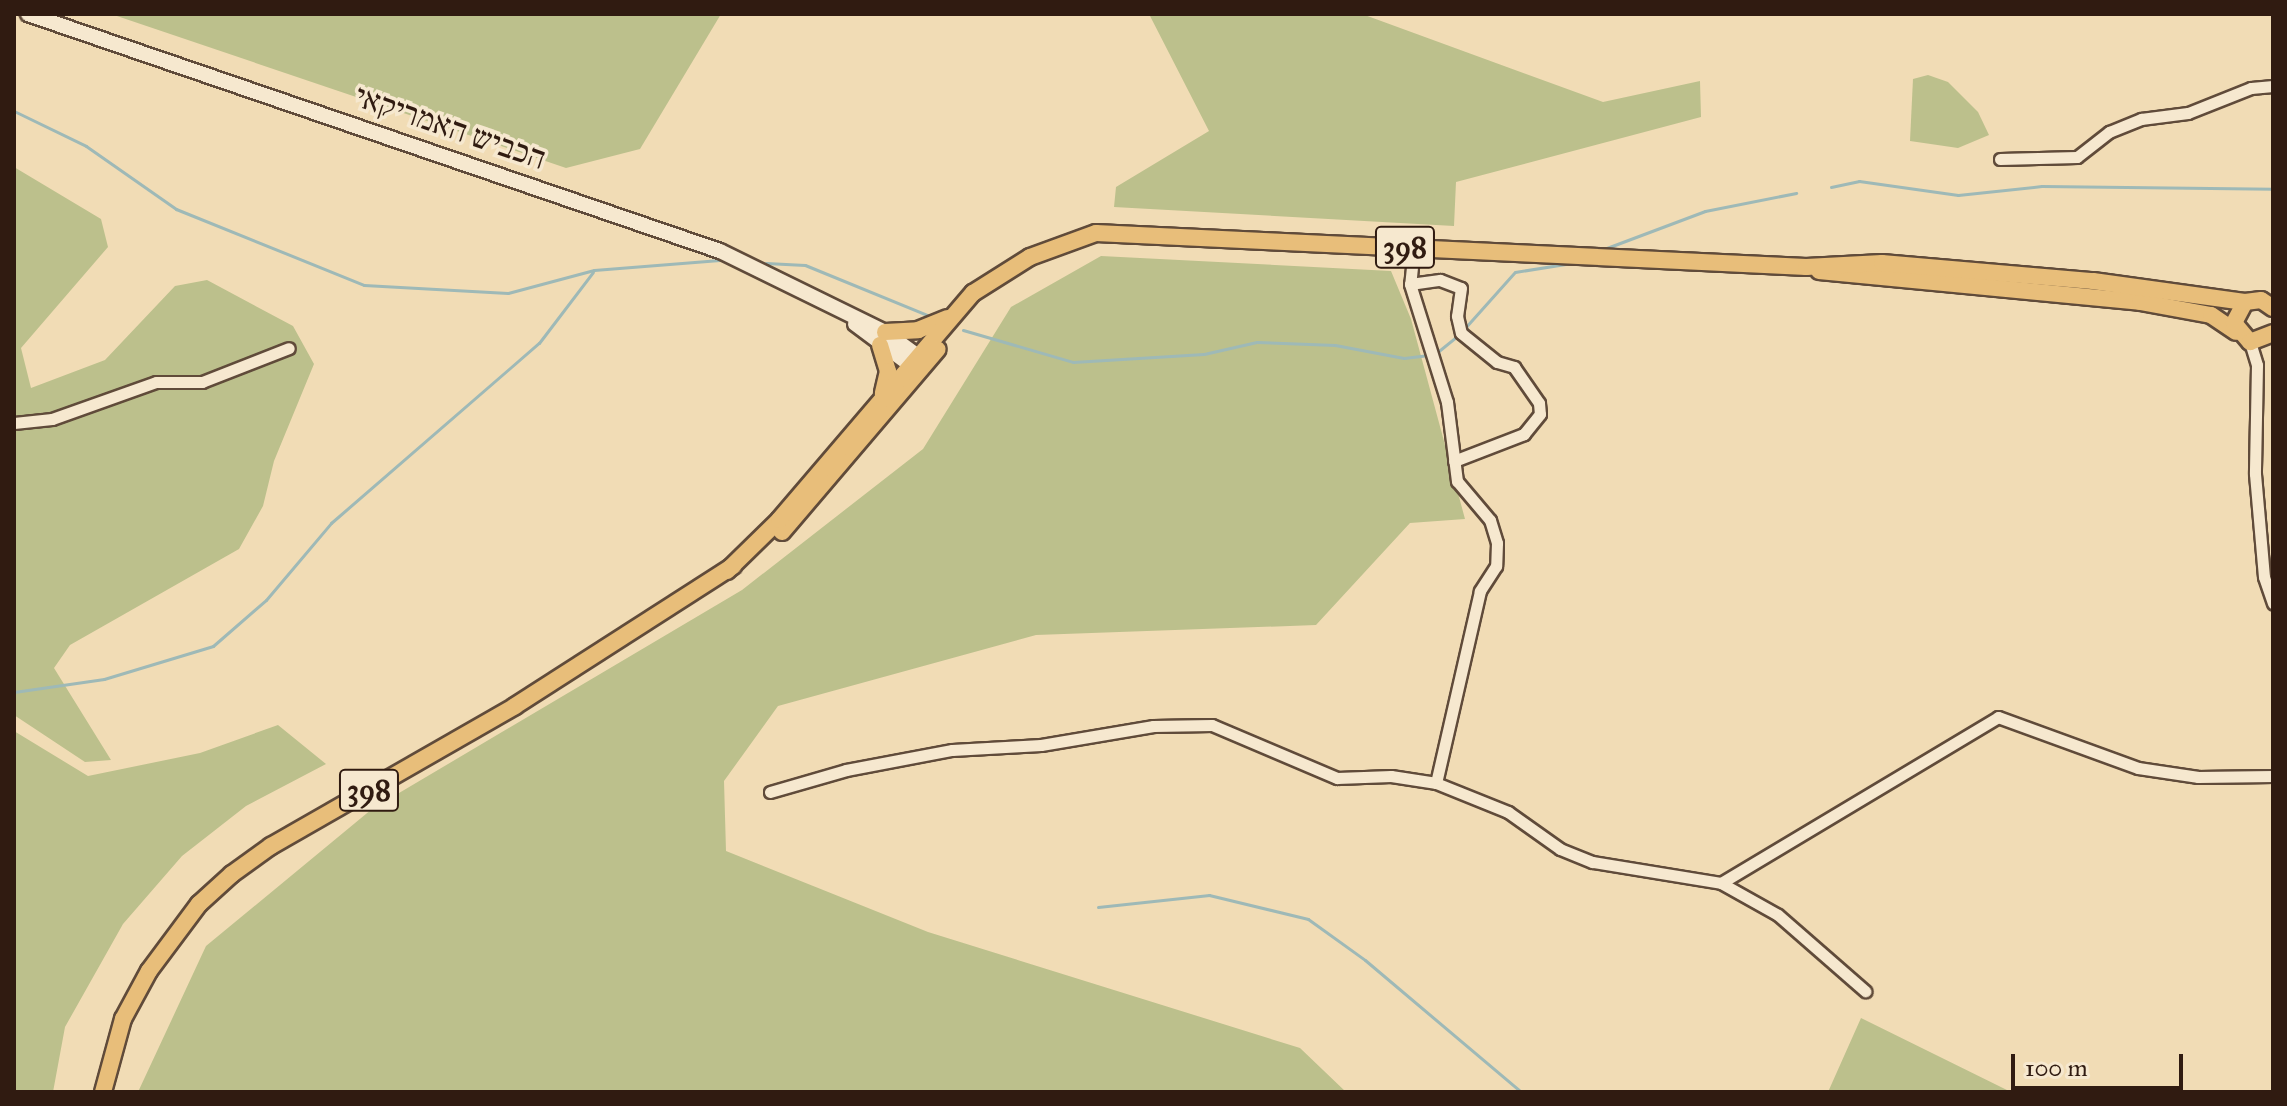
<!DOCTYPE html>
<meta charset="utf-8">
<style>
body{margin:0}
#map{position:relative;width:2287px;height:1106px;overflow:hidden;background:#f1dcb5;font-family:"IM FELL Great Primer","Frank Ruhl Libre",serif}
div>[style]{position:absolute}
[style*='--x']{left:calc(var(--x)*1px);top:calc(var(--y)*1px);width:calc(var(--w)*1px);rotate:calc(var(--a)*1deg)}
.green>*{inset:0;background:#bcc08c}
.stream>*{height:3px;margin:-1.5px;padding:0 1.5px;transform-origin:1.5px;border-radius:1.5px;background:#9eb9b7}
.roads{filter:drop-shadow(2px 0 #604b3a) drop-shadow(-2px 0 #604b3a) drop-shadow(0 2px #604b3a) drop-shadow(0 -2px #604b3a)}
.minor>*{height:11px;margin:-5.5px;padding:0 5.5px;transform-origin:5.5px;border-radius:5.5px;background:#f6e8cf}
.secondary>*{height:14px;margin:-7px;padding:0 7px;transform-origin:7px;border-radius:7px;background:#f6e8cf}
.primary>*{height:16px;margin:-8px;padding:0 8px;transform-origin:8px;border-radius:8px;background:#e8be7a}
span{translate:-50% -50%;white-space:nowrap;text-align:center;line-height:1.15;-webkit-text-stroke:7px #f6e8cf;paint-order:stroke}
.shield-label span{padding:2px 6px;background:#f6e8cf;border:2px solid;border-radius:6px;-webkit-text-stroke-width:0}
.shield-label{font-size:30px;color:#301b11;font-weight:700}
.street-label{font-size:32px;color:#301b11}
.frame{position:absolute;inset:0;border:16px solid #301b11;pointer-events:none}
.scale{position:absolute;left:2011px;top:1054px;width:172px;height:36px;box-sizing:border-box;border:4px solid #301b11;border-top:0;padding-left:10px;font-size:24px;line-height:28px;white-space:nowrap;color:#301b11;-webkit-text-stroke:6px #f6e8cf;paint-order:stroke}
</style>
<div id="map">
<div class="green">
<div style="clip-path:polygon(111px 14px,721px 14px,640px 149px,566px 168px)"></div>
<div style="clip-path:polygon(1149px 14px,1362px 14px,1603px 102px,1700px 81px,1701px 117px,1456px 182px,1454px 226px,1114px 207px,1116px 187px,1209px 131px)"></div>
<div style="clip-path:polygon(1928px 75px,1948px 82px,1978px 112px,1989px 135px,1958px 148px,1910px 141px,1913px 79px)"></div>
<div style="clip-path:polygon(14px 167px,101px 219px,108px 247px,21px 348px,31px 388px,105px 360px,175px 286px,207px 280px,293px 326px,314px 364px,274px 461px,263px 506px,239px 549px,70px 645px,54px 668px,111px 760px,85px 762px,14px 715px)"></div>
<div style="clip-path:polygon(1101px 256px,1391px 271px,1411px 319px,1465px 519px,1410px 523px,1316px 625px,1036px 635px,778px 706px,724px 781px,726px 851px,928px 932px,1300px 1048px,1346px 1092px,138px 1092px,206px 946px,372px 809px,742px 590px,923px 449px,1011px 307px)"></div>
<div style="clip-path:polygon(278px 725px,326px 764px,246px 806px,182px 856px,123px 924px,65px 1027px,53px 1092px,14px 1092px,14px 731px,88px 776px,200px 753px)"></div>
<div style="clip-path:polygon(1861px 1018px,2009px 1091px,2021px 1092px,1828px 1092px)"></div>
</div>
<div class="stream">
<div style="--x:14;--y:111;--w:80;--a:25.9"></div>
<div style="--x:86;--y:146;--w:110;--a:35"></div>
<div style="--x:176;--y:209;--w:203;--a:22"></div>
<div style="--x:364;--y:285;--w:144;--a:3.2"></div>
<div style="--x:508;--y:293;--w:89;--a:-15"></div>
<div style="--x:594;--y:270;--w:126;--a:-4.5"></div>
<div style="--x:1831;--y:187;--w:29;--a:-12"></div>
<div style="--x:1859;--y:181;--w:100;--a:8"></div>
<div style="--x:1958;--y:195;--w:84;--a:-6.1"></div>
<div style="--x:2042;--y:186;--w:231;--a:0.7"></div>
<div style="--x:1604;--y:249;--w:108;--a:-20.6"></div>
<div style="--x:1705;--y:211;--w:93;--a:-11.2"></div>
<div style="--x:766;--y:263;--w:39;--a:3"></div>
<div style="--x:805;--y:265;--w:137;--a:22.3"></div>
<div style="--x:1464;--y:329;--w:76;--a:-48.2"></div>
<div style="--x:1515;--y:272;--w:51;--a:-9.1"></div>
<div style="--x:963;--y:330;--w:115;--a:16.2"></div>
<div style="--x:1073;--y:362;--w:131;--a:-3.5"></div>
<div style="--x:1204;--y:354;--w:54;--a:-12.8"></div>
<div style="--x:1257;--y:342;--w:78;--a:2.2"></div>
<div style="--x:1335;--y:345;--w:70;--a:10.7"></div>
<div style="--x:1404;--y:358;--w:23;--a:-7"></div>
<div style="--x:1435;--y:354;--w:32;--a:-39"></div>
<div style="--x:14;--y:692;--w:91;--a:-8.2"></div>
<div style="--x:104;--y:679;--w:114;--a:-16.8"></div>
<div style="--x:213;--y:646;--w:70;--a:-41"></div>
<div style="--x:266;--y:600;--w:101;--a:-49.8"></div>
<div style="--x:331;--y:523;--w:275;--a:-40.9"></div>
<div style="--x:539;--y:343;--w:89;--a:-52.7"></div>
<div style="--x:1098;--y:907;--w:112;--a:-6.2"></div>
<div style="--x:1209;--y:895;--w:102;--a:13.6"></div>
<div style="--x:1308;--y:919;--w:70;--a:35.7"></div>
<div style="--x:1365;--y:960;--w:204;--a:40.2"></div>
</div>
<div class="roads">
<div class="minor">
<div style="--x:2000;--y:159;--w:77;--a:-1.5"></div>
<div style="--x:2077;--y:157;--w:41;--a:-38"></div>
<div style="--x:2109;--y:132;--w:35;--a:-22"></div>
<div style="--x:2141;--y:119;--w:47;--a:-7.3"></div>
<div style="--x:2188;--y:113;--w:68;--a:-21.6"></div>
<div style="--x:2251;--y:88;--w:22;--a:-5"></div>
<div style="--x:1414;--y:248;--w:36;--a:96"></div>
<div style="--x:1410;--y:284;--w:124;--a:72.6"></div>
<div style="--x:1447;--y:402;--w:80;--a:82.8"></div>
<div style="--x:1457;--y:481;--w:51;--a:49.8"></div>
<div style="--x:1490;--y:520;--w:24;--a:73"></div>
<div style="--x:1497;--y:543;--w:23;--a:92"></div>
<div style="--x:1496;--y:566;--w:30;--a:123"></div>
<div style="--x:1480;--y:591;--w:197;--a:102.9"></div>
<div style="--x:1410;--y:284;--w:30;--a:-8"></div>
<div style="--x:1440;--y:280;--w:22;--a:21"></div>
<div style="--x:1461;--y:288;--w:28;--a:98"></div>
<div style="--x:1457;--y:316;--w:17;--a:77"></div>
<div style="--x:1461;--y:333;--w:46;--a:38.9"></div>
<div style="--x:1497;--y:362;--w:18;--a:16"></div>
<div style="--x:1514;--y:367;--w:44;--a:55.2"></div>
<div style="--x:1539;--y:403;--w:11;--a:85"></div>
<div style="--x:1540;--y:414;--w:26;--a:129"></div>
<div style="--x:1524;--y:434;--w:75;--a:158.9"></div>
<div style="--x:2250;--y:342;--w:24;--a:73"></div>
<div style="--x:2257;--y:365;--w:109;--a:91.1"></div>
<div style="--x:2255;--y:474;--w:103;--a:85"></div>
<div style="--x:2264;--y:577;--w:28;--a:71"></div>
<div style="--x:14;--y:423;--w:38;--a:-6"></div>
<div style="--x:52;--y:419;--w:110;--a:-19.6"></div>
<div style="--x:156;--y:382;--w:46;--a:0"></div>
<div style="--x:202;--y:382;--w:93;--a:-21.3"></div>
<div style="--x:770;--y:792;--w:79;--a:-16.1"></div>
<div style="--x:846;--y:770;--w:108;--a:-10.7"></div>
<div style="--x:952;--y:750;--w:89;--a:-3.2"></div>
<div style="--x:1041;--y:745;--w:114;--a:-9.6"></div>
<div style="--x:1153;--y:726;--w:59;--a:-1"></div>
<div style="--x:1212;--y:725;--w:136;--a:23"></div>
<div style="--x:1337;--y:778;--w:54;--a:-2.1"></div>
<div style="--x:1391;--y:776;--w:46;--a:8.8"></div>
<div style="--x:1436;--y:783;--w:78;--a:21.9"></div>
<div style="--x:1508;--y:812;--w:64;--a:35.4"></div>
<div style="--x:1560;--y:849;--w:35;--a:22"></div>
<div style="--x:1593;--y:862;--w:130;--a:9.3"></div>
<div style="--x:1721;--y:883;--w:323;--a:-30.9"></div>
<div style="--x:1998;--y:717;--w:149;--a:20"></div>
<div style="--x:2138;--y:768;--w:61;--a:8.5"></div>
<div style="--x:2198;--y:777;--w:75;--a:-0.8"></div>
<div style="--x:1721;--y:883;--w:65;--a:29.3"></div>
<div style="--x:1778;--y:915;--w:116;--a:41.1"></div>
</div>
<div class="secondary">
<div style="--x:28;--y:14;--w:731;--a:18.91"></div>
<div style="--x:720;--y:251;--w:184;--a:26.1"></div>
<div style="--x:885;--y:332;--w:41;--a:36"></div>
<div style="--x:855;--y:324;--w:69;--a:36.7"></div>
</div>
<div class="primary">
<div style="--x:1819;--y:271;--w:322;--a:5.5"></div>
<div style="--x:2140;--y:302;--w:72;--a:10.4"></div>
<div style="--x:2211;--y:315;--w:30;--a:34"></div>
<div style="--x:2273;--y:308;--w:14;--a:-146"></div>
<div style="--x:2261;--y:300;--w:16;--a:173"></div>
<div style="--x:2245;--y:302;--w:24;--a:118"></div>
<div style="--x:2234;--y:323;--w:25;--a:50"></div>
<div style="--x:2250;--y:342;--w:25;--a:-21"></div>
<div style="--x:885;--y:332;--w:33;--a:-3"></div>
<div style="--x:918;--y:330;--w:32;--a:-22"></div>
<div style="--x:880;--y:345;--w:27;--a:73"></div>
<div style="--x:888;--y:371;--w:23;--a:103"></div>
<div style="--x:782;--y:532;--w:240;--a:-49.6"></div>
<div style="--x:727;--y:571;--w:73;--a:-44.4"></div>
<div style="--x:779;--y:520;--w:299;--a:-49.5"></div>
<div style="--x:973;--y:293;--w:67;--a:-32.3"></div>
<div style="--x:1030;--y:257;--w:70;--a:-20"></div>
<div style="--x:1096;--y:233;--w:711;--a:2.74"></div>
<div style="--x:1806;--y:267;--w:76;--a:-3"></div>
<div style="--x:1882;--y:263;--w:212;--a:4.9"></div>
<div style="--x:2093;--y:281;--w:153;--a:7.9"></div>
<div style="--x:103;--y:1092;--w:76;--a:-74.7"></div>
<div style="--x:123;--y:1019;--w:55;--a:-61.6"></div>
<div style="--x:149;--y:971;--w:84;--a:-53.3"></div>
<div style="--x:199;--y:904;--w:45;--a:-42.3"></div>
<div style="--x:232;--y:874;--w:48;--a:-35.7"></div>
<div style="--x:271;--y:846;--w:281;--a:-29.8"></div>
<div style="--x:515;--y:706;--w:259;--a:-32.7"></div>
</div>
</div>
<div class="shield-label">
<span style="left:1405px;top:247px">398</span>
<span style="left:369px;top:790px">398</span>
</div>
<div class="street-label">
<span style="left:450px;top:128px;rotate:19deg">הכביש האמריקאי</span>
</div>
<div class="frame"></div>
<div class="scale">100 m</div>
</div>
